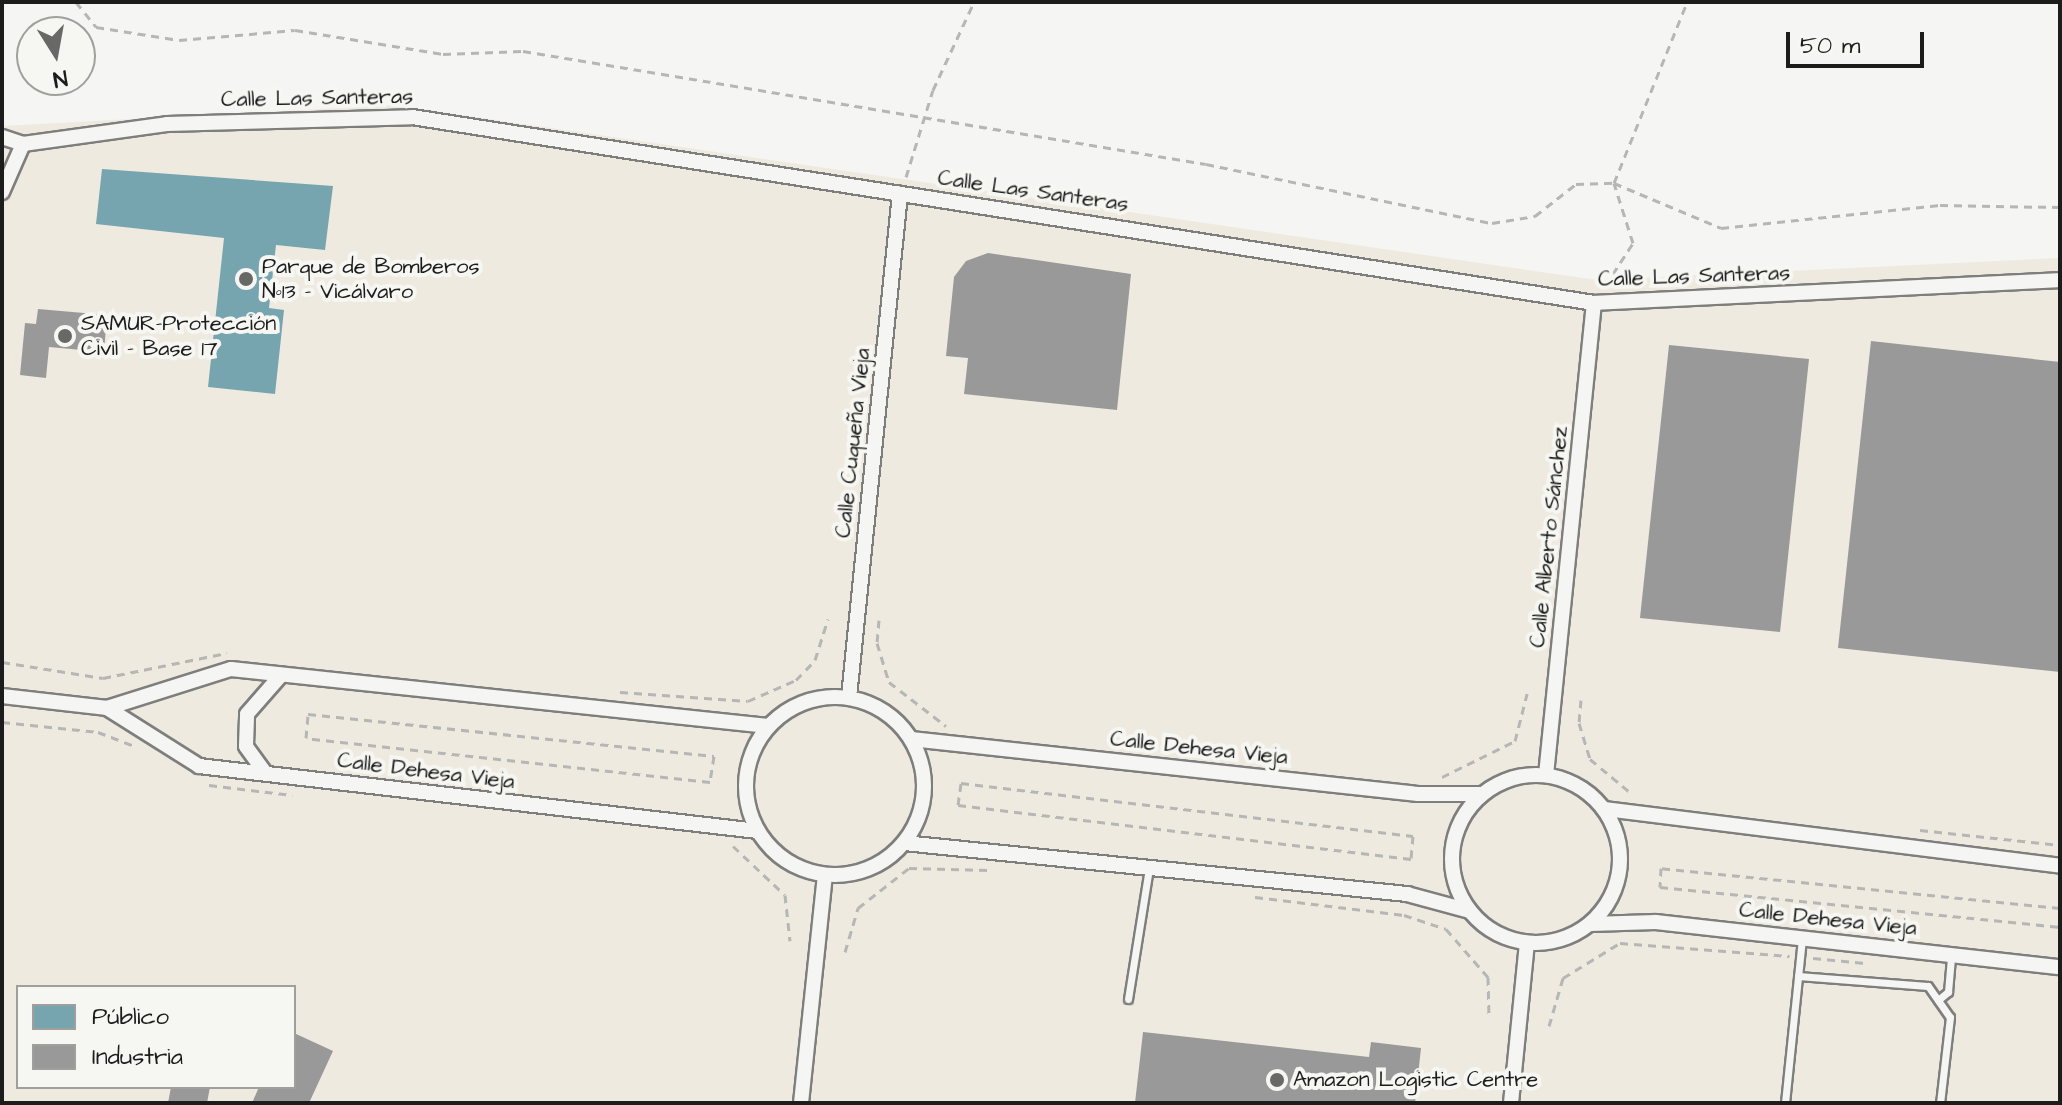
<!DOCTYPE html>
<meta charset="utf-8">
<style>
body{margin:0}
#map{position:relative;width:2062px;height:1105px;overflow:hidden;background:#f5f5f3;font-family:"Architects Daughter",sans-serif}
div>[style]{position:absolute}
[style*='--x']{left:calc(var(--x)*1px);top:calc(var(--y)*1px);width:calc(var(--w)*1px);rotate:calc(var(--a)*1deg)}
.built>*{inset:0;background:#efeae0}
.public>*{inset:0;background:#76a5af}
.industry>*{inset:0;background:#999}
.path>*{height:3px;margin-top:-1.5px;transform-origin:0;background:repeating-linear-gradient(90deg,#b6b6b5 0 8px,transparent 0 14px)}
.roads{filter:drop-shadow(2px 0 #7e7e7d) drop-shadow(-2px 0 #7e7e7d) drop-shadow(0 2px #7e7e7d) drop-shadow(0 -2px #7e7e7d)}
.service>*{height:7px;margin:-3.5px;padding:0 3.5px;transform-origin:3.5px;border-radius:3.5px;background:#f5f5f3}
.minor>*{height:14px;margin:-7px;padding:0 7px;transform-origin:7px;border-radius:7px;background:#f5f5f3}
.minor>.ring{margin:-7px;padding:0;box-sizing:content-box;background:none;border:14px solid #f5f5f3;border-radius:50%}
.dots>*{width:22px;height:22px;translate:-50% -50%;box-sizing:border-box;border:4px solid #f6f6f2;border-radius:50%}
span{translate:-50% -50%;white-space:nowrap;text-align:center;line-height:1.15;-webkit-text-stroke:8px #f6f6f2;paint-order:stroke}
.street-label{font-size:22px;color:#1c1c1c}
.poi-label{font-size:22px;color:#1c1c1c}
.left{translate:0 -50%;text-align:left}
.frame{position:absolute;inset:0;border:4px solid #1c1c1c;pointer-events:none}
.legend{position:absolute;left:16px;top:985px;width:280px;height:104px;box-sizing:border-box;background:#f6f6f2;border:2px solid #9f9f9c;margin:0;padding:10px 14px;list-style:none;font-size:24px;color:#1c1c1c}
.legend li{display:flex;align-items:center;gap:16px;height:40px}
.legend b{width:40px;border:2px solid #9f9f9c}
.north{position:absolute;left:16px;top:16px;width:80px;height:80px;box-sizing:border-box;background:#f6f6f2;border:2px solid #9f9f9c;border-radius:50%;rotate:169deg;font-size:22px;font-weight:700;line-height:32px;text-align:center;color:#1c1c1c}
.north::after{content:'';display:block;margin:auto;width:28px;height:36px;background:#686867;clip-path:polygon(50% 0,100% 100%,50% 72%,0 100%)}
.scale{position:absolute;left:1786px;top:32px;width:138px;height:36px;box-sizing:border-box;border:4px solid #1c1c1c;border-top:0;padding-left:10px;font-size:24px;line-height:28px;white-space:nowrap;color:#1c1c1c;-webkit-text-stroke:6px #f6f6f2;paint-order:stroke}
</style>
<div id="map">
<div class="built">
<div style="clip-path:polygon(evenodd,393px 105px,1597px 280px,2060px 258px,2060px 1103px,2px 1103px,2px 126px,393px 105px,18px 987px,294px 987px,294px 1087px,18px 1087px,18px 987px)"></div>
</div>
<div class="public">
<div style="clip-path:polygon(102px 169px,333px 186px,325px 250px,276px 245px,269px 308px,284px 310px,275px 394px,208px 387px,224px 238px,96px 224px)"></div>
</div>
<div class="industry">
<div style="clip-path:polygon(988px 253px,1131px 274px,1117px 410px,964px 394px,968px 358px,946px 356px,954px 277px,966px 261px)"></div>
<div style="clip-path:polygon(38px 309px,107px 315px,104px 352px,49px 347px,46px 378px,20px 375px,25px 323px,36px 324px)"></div>
<div style="clip-path:polygon(1871px 341px,2060px 362px,2060px 672px,1838px 648px)"></div>
<div style="clip-path:polygon(1669px 345px,1809px 359px,1780px 632px,1640px 618px)"></div>
<div style="clip-path:polygon(1143px 1032px,1369px 1057px,1371px 1042px,1421px 1048px,1415px 1103px,1135px 1103px)"></div>
<div style="clip-path:polygon(294px 1033px,333px 1051px,309px 1103px,252px 1103px,259px 1087px,294px 1087px)"></div>
<div style="clip-path:polygon(171px 1087px,210px 1087px,207px 1103px,168px 1103px)"></div>
</div>
<div class="path">
<div style="--x:76;--y:2;--w:32;--a:51"></div>
<div style="--x:96;--y:27;--w:84;--a:8.9"></div>
<div style="--x:179;--y:40;--w:116;--a:-4.9"></div>
<div style="--x:295;--y:30;--w:150;--a:9.2"></div>
<div style="--x:443;--y:54;--w:80;--a:-2.1"></div>
<div style="--x:523;--y:51;--w:692;--a:9.39"></div>
<div style="--x:1206;--y:164;--w:292;--a:11.7"></div>
<div style="--x:1492;--y:223;--w:44;--a:-9.2"></div>
<div style="--x:1535;--y:216;--w:52;--a:-38"></div>
<div style="--x:1576;--y:184;--w:38;--a:-2"></div>
<div style="--x:1614;--y:183;--w:116;--a:22.8"></div>
<div style="--x:1721;--y:228;--w:220;--a:-6"></div>
<div style="--x:1940;--y:205;--w:120;--a:1"></div>
<div style="--x:906;--y:177;--w:91;--a:-72.8"></div>
<div style="--x:933;--y:90;--w:97;--a:-65"></div>
<div style="--x:1605;--y:286;--w:51;--a:-56.9"></div>
<div style="--x:1633;--y:243;--w:63;--a:-107.6"></div>
<div style="--x:1614;--y:183;--w:195;--a:-68"></div>
<div style="--x:879;--y:620;--w:23;--a:95"></div>
<div style="--x:877;--y:643;--w:41;--a:72.9"></div>
<div style="--x:889;--y:682;--w:72;--a:37.7"></div>
<div style="--x:2;--y:662;--w:102;--a:9"></div>
<div style="--x:103;--y:678;--w:126;--a:-11.4"></div>
<div style="--x:620;--y:692;--w:128;--a:4"></div>
<div style="--x:748;--y:701;--w:52;--a:-23.6"></div>
<div style="--x:796;--y:680;--w:28;--a:-46"></div>
<div style="--x:815;--y:660;--w:43;--a:-72.4"></div>
<div style="--x:1581;--y:700;--w:23;--a:95"></div>
<div style="--x:1579;--y:723;--w:38;--a:73"></div>
<div style="--x:1590;--y:759;--w:55;--a:39.8"></div>
<div style="--x:308;--y:714;--w:408;--a:5.9"></div>
<div style="--x:714;--y:756;--w:26;--a:99"></div>
<div style="--x:710;--y:782;--w:406;--a:-173.8"></div>
<div style="--x:306;--y:738;--w:24;--a:-85"></div>
<div style="--x:2;--y:722;--w:97;--a:5.9"></div>
<div style="--x:98;--y:732;--w:40;--a:21"></div>
<div style="--x:1442;--y:777;--w:81;--a:-26.3"></div>
<div style="--x:1515;--y:741;--w:49;--a:-75.7"></div>
<div style="--x:961;--y:783;--w:455;--a:6.7"></div>
<div style="--x:1413;--y:836;--w:23;--a:95"></div>
<div style="--x:1411;--y:859;--w:456;--a:-173.2"></div>
<div style="--x:958;--y:805;--w:22;--a:-82"></div>
<div style="--x:209;--y:785;--w:84;--a:6.9"></div>
<div style="--x:1920;--y:830;--w:141;--a:6.1"></div>
<div style="--x:733;--y:846;--w:71;--a:43.3"></div>
<div style="--x:785;--y:895;--w:46;--a:83.8"></div>
<div style="--x:1255;--y:897;--w:150;--a:6.9"></div>
<div style="--x:1404;--y:915;--w:44;--a:18.4"></div>
<div style="--x:1446;--y:929;--w:64;--a:48.8"></div>
<div style="--x:1488;--y:977;--w:41;--a:88.6"></div>
<div style="--x:2060;--y:908;--w:401;--a:-174.3"></div>
<div style="--x:1661;--y:868;--w:19;--a:93"></div>
<div style="--x:1660;--y:887;--w:402;--a:5.7"></div>
<div style="--x:845;--y:952;--w:46;--a:-73.5"></div>
<div style="--x:858;--y:908;--w:65;--a:-38.1"></div>
<div style="--x:909;--y:868;--w:80;--a:1.4"></div>
<div style="--x:1813;--y:958;--w:52;--a:5.5"></div>
<div style="--x:1549;--y:1026;--w:50;--a:-73.7"></div>
<div style="--x:1563;--y:978;--w:67;--a:-31.6"></div>
<div style="--x:1620;--y:943;--w:170;--a:4.4"></div>
</div>
<div class="roads">
<div class="service">
<div style="--x:1798;--y:976;--w:130;--a:4.4"></div>
<div style="--x:1928;--y:986;--w:38;--a:55"></div>
<div style="--x:1950;--y:1017;--w:87;--a:96.6"></div>
<div style="--x:1128;--y:999;--w:133;--a:-80.9"></div>
<div style="--x:1938;--y:1000;--w:13;--a:-39"></div>
<div style="--x:1948;--y:992;--w:37;--a:-85"></div>
<div style="--x:1785;--y:1103;--w:166;--a:-84.1"></div>
</div>
<div class="minor">
<div style="--x:2;--y:137;--w:22;--a:18"></div>
<div style="--x:23;--y:144;--w:145;--a:-7.9"></div>
<div style="--x:167;--y:124;--w:245;--a:-1.6"></div>
<div style="--x:412;--y:117;--w:1197;--a:8.94"></div>
<div style="--x:1594;--y:303;--w:467;--a:-2.8"></div>
<div style="--x:2;--y:192;--w:52;--a:-66.4"></div>
<div style="--x:2;--y:696;--w:106;--a:6.5"></div>
<div style="--x:107;--y:708;--w:130;--a:-17.5"></div>
<div style="--x:231;--y:669;--w:540;--a:6.06"></div>
<div class="ring" style="left:746px;top:697px;width:164px;height:164px"></div>
<div style="--x:849;--y:697;--w:506;--a:-84.21"></div>
<div style="--x:107;--y:708;--w:109;--a:32.2"></div>
<div style="--x:199;--y:766;--w:562;--a:6.64"></div>
<div style="--x:911;--y:739;--w:510;--a:6.19"></div>
<div style="--x:1418;--y:794;--w:64;--a:0"></div>
<div style="--x:266;--y:774;--w:34;--a:-126"></div>
<div style="--x:246;--y:746;--w:32;--a:-88"></div>
<div style="--x:247;--y:714;--w:52;--a:-48.9"></div>
<div style="--x:1546;--y:775;--w:474;--a:-84.2"></div>
<div class="ring" style="left:1452px;top:775px;width:154px;height:154px"></div>
<div style="--x:1605;--y:809;--w:459;--a:7.1"></div>
<div style="--x:904;--y:843;--w:506;--a:5.79"></div>
<div style="--x:1407;--y:894;--w:65;--a:15.1"></div>
<div style="--x:1590;--y:924;--w:66;--a:-1.7"></div>
<div style="--x:1656;--y:922;--w:406;--a:6.4"></div>
<div style="--x:801;--y:1103;--w:229;--a:-84"></div>
<div style="--x:1511;--y:1103;--w:161;--a:-84.3"></div>
</div>
</div>
<div class="dots">
<div style="left:246px;top:279px;background:#686867"></div>
<div style="left:65px;top:336px;background:#686867"></div>
<div style="left:1277px;top:1080px;background:#686867"></div>
</div>
<div class="street-label">
<span style="left:317px;top:98px;rotate:-1deg">Calle Las Santeras</span>
<span style="left:1033px;top:191px;rotate:8deg">Calle Las Santeras</span>
<span style="left:1694px;top:276px;rotate:-2deg">Calle Las Santeras</span>
<span style="left:853px;top:443px;rotate:-84deg">Calle Cuqueña Vieja</span>
<span style="left:1549px;top:537px;rotate:-84deg">Calle Alberto Sánchez</span>
<span style="left:1199px;top:748px;rotate:6deg">Calle Dehesa Vieja</span>
<span style="left:426px;top:771px;rotate:7deg">Calle Dehesa Vieja</span>
<span style="left:1828px;top:919px;rotate:6deg">Calle Dehesa Vieja</span>
</div>
<div class="poi-label">
<span class="left" style="left:262px;top:279px">Parque de Bomberos<br>Nº13 - Vicálvaro</span>
<span class="left" style="left:81px;top:336px">SAMUR-Protección<br>Civil - Base 17</span>
<span class="left" style="left:1293px;top:1080px">Amazon Logistic Centre</span>
</div>
<div class="frame"></div>
<ul class="legend">
<li><b style="height:22px;background:#76a5af"></b>Público</li>
<li><b style="height:22px;background:#999"></b>Industria</li>
</ul>
<div class="north">N</div>
<div class="scale">50 m</div>
</div>
